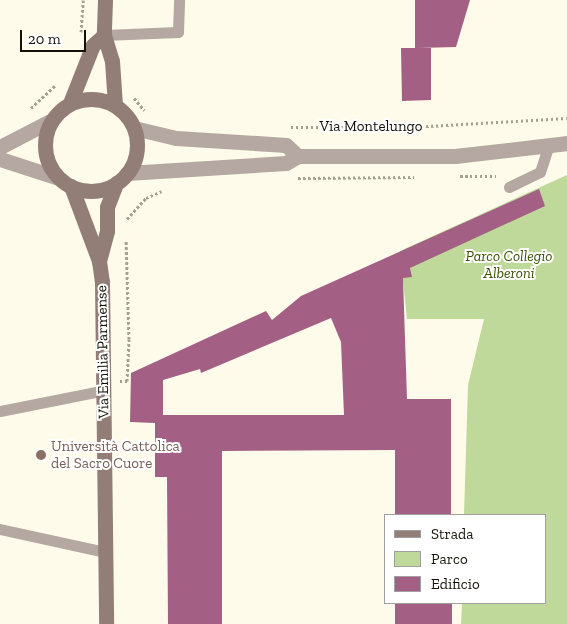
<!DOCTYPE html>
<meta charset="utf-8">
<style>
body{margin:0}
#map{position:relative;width:567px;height:624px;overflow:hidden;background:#fefbea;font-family:"Zilla Slab",serif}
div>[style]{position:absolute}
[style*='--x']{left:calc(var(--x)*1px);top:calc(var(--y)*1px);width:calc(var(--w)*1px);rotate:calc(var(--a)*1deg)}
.green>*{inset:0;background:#bed999}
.building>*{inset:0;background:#a45f84}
.path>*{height:3px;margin-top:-1.5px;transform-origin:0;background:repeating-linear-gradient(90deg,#a4a193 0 2.5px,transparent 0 5px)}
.service>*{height:11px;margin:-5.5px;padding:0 5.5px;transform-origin:5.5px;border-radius:5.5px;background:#b5a7a2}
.minor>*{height:15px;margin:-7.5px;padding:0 7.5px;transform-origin:7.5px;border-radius:7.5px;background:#b5a7a2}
.secondary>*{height:15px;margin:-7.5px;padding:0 7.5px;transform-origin:7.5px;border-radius:7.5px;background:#927e77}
.secondary>.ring{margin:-7.5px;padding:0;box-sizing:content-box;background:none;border:15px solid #927e77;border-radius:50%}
.dots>*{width:14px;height:14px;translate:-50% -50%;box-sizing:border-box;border:2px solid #fff;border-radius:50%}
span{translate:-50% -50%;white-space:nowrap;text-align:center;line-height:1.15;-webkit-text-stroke:4px #fff;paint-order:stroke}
.street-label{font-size:15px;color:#131107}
.park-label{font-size:15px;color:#385000;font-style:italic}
.education-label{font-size:15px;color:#785e54}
.left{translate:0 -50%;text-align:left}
.legend{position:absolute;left:384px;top:514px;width:162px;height:90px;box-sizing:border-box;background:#fff;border:1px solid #a1a09c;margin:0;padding:6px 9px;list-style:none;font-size:15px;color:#131107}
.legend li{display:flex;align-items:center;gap:10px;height:25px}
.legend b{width:25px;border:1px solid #a1a09c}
.scale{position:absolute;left:20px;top:30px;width:66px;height:22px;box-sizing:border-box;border:2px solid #131107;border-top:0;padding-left:6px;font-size:15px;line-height:18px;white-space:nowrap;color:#131107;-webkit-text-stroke:4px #fff;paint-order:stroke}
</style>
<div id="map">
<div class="green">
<div style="clip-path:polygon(567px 175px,567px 624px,461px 624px,462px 603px,546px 603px,546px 515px,464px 515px,468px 385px,484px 319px,407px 319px,400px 251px)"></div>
</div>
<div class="building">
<div style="clip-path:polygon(415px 0,470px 0,456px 47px,418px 48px,431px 48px,431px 100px,402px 101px,401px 48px,415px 48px)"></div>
<div style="clip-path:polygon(evenodd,539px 189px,545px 206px,410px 268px,412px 277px,403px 278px,407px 399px,451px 399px,451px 515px,395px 515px,395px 450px,222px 451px,222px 624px,168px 624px,167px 477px,155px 477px,155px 423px,130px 422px,131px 373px,266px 311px,272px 320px,301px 296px,539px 189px,331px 318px,341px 342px,344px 415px,163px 415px,163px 380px,200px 369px,201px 373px,331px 318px)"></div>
<div style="clip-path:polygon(395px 603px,452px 603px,452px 624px,395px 624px)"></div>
</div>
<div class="path">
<div style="--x:81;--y:32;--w:32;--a:-86"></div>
<div style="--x:134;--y:98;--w:16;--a:50"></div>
<div style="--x:31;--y:108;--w:34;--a:-43"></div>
<div style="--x:291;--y:127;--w:120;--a:0"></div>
<div style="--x:411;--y:127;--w:156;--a:-3.3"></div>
<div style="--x:460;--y:176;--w:36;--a:0"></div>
<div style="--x:298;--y:178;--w:116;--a:-0.5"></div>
<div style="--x:127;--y:219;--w:28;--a:-48"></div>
<div style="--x:146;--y:198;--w:17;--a:-24"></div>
<div style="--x:120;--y:381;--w:7;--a:0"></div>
<div style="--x:127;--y:381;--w:42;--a:-87.3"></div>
<div style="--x:129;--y:339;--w:99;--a:-91.7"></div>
</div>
<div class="service">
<div style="--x:104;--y:35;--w:74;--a:-2.3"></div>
<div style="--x:178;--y:32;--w:32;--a:-88"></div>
<div style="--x:509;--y:187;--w:34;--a:-26"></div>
<div style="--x:540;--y:172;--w:25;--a:-72"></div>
<div style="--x:0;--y:411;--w:107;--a:-11.3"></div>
<div style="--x:0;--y:529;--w:107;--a:12.4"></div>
</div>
<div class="minor">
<div style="--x:134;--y:128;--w:43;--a:13.4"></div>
<div style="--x:176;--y:138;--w:110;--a:3.6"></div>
<div style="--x:286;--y:145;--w:16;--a:43"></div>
<div style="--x:0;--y:147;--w:59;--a:-27.4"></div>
<div style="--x:0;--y:159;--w:62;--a:17.9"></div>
<div style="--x:127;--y:173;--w:159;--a:-3.6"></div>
<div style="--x:286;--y:163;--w:14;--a:-30"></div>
<div style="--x:298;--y:156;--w:157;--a:0"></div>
<div style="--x:455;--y:156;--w:113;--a:-6.6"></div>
</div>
<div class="secondary">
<div style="--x:105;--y:0;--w:35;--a:92"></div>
<div style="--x:104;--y:35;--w:27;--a:73"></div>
<div style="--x:112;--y:61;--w:44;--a:86.1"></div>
<div class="ring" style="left:45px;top:99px;width:77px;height:77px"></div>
<div style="--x:70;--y:103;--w:62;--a:-68.4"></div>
<div style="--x:93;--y:45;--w:15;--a:-42"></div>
<div style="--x:71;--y:186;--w:80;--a:69.5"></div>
<div style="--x:99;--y:261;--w:21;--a:82"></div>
<div style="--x:102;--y:282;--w:342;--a:89.3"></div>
<div style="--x:99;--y:261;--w:31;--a:-75"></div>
<div style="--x:107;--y:231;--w:24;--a:-90"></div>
<div style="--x:107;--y:207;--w:26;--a:-69"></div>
</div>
<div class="dots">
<div style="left:41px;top:455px;background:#8d6e63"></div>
</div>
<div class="street-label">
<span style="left:371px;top:127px">Via Montelungo</span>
<span style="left:103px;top:352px;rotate:-91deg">Via Emilia Parmense</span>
</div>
<div class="park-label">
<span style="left:509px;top:265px">Parco Collegio<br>Alberoni</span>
</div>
<div class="education-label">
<span class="left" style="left:51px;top:455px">Università Cattolica<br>del Sacro Cuore</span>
</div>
<ul class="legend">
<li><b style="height:6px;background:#927e77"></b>Strada</li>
<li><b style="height:14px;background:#bed999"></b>Parco</li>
<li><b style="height:14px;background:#a45f84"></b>Edificio</li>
</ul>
<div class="scale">20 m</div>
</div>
